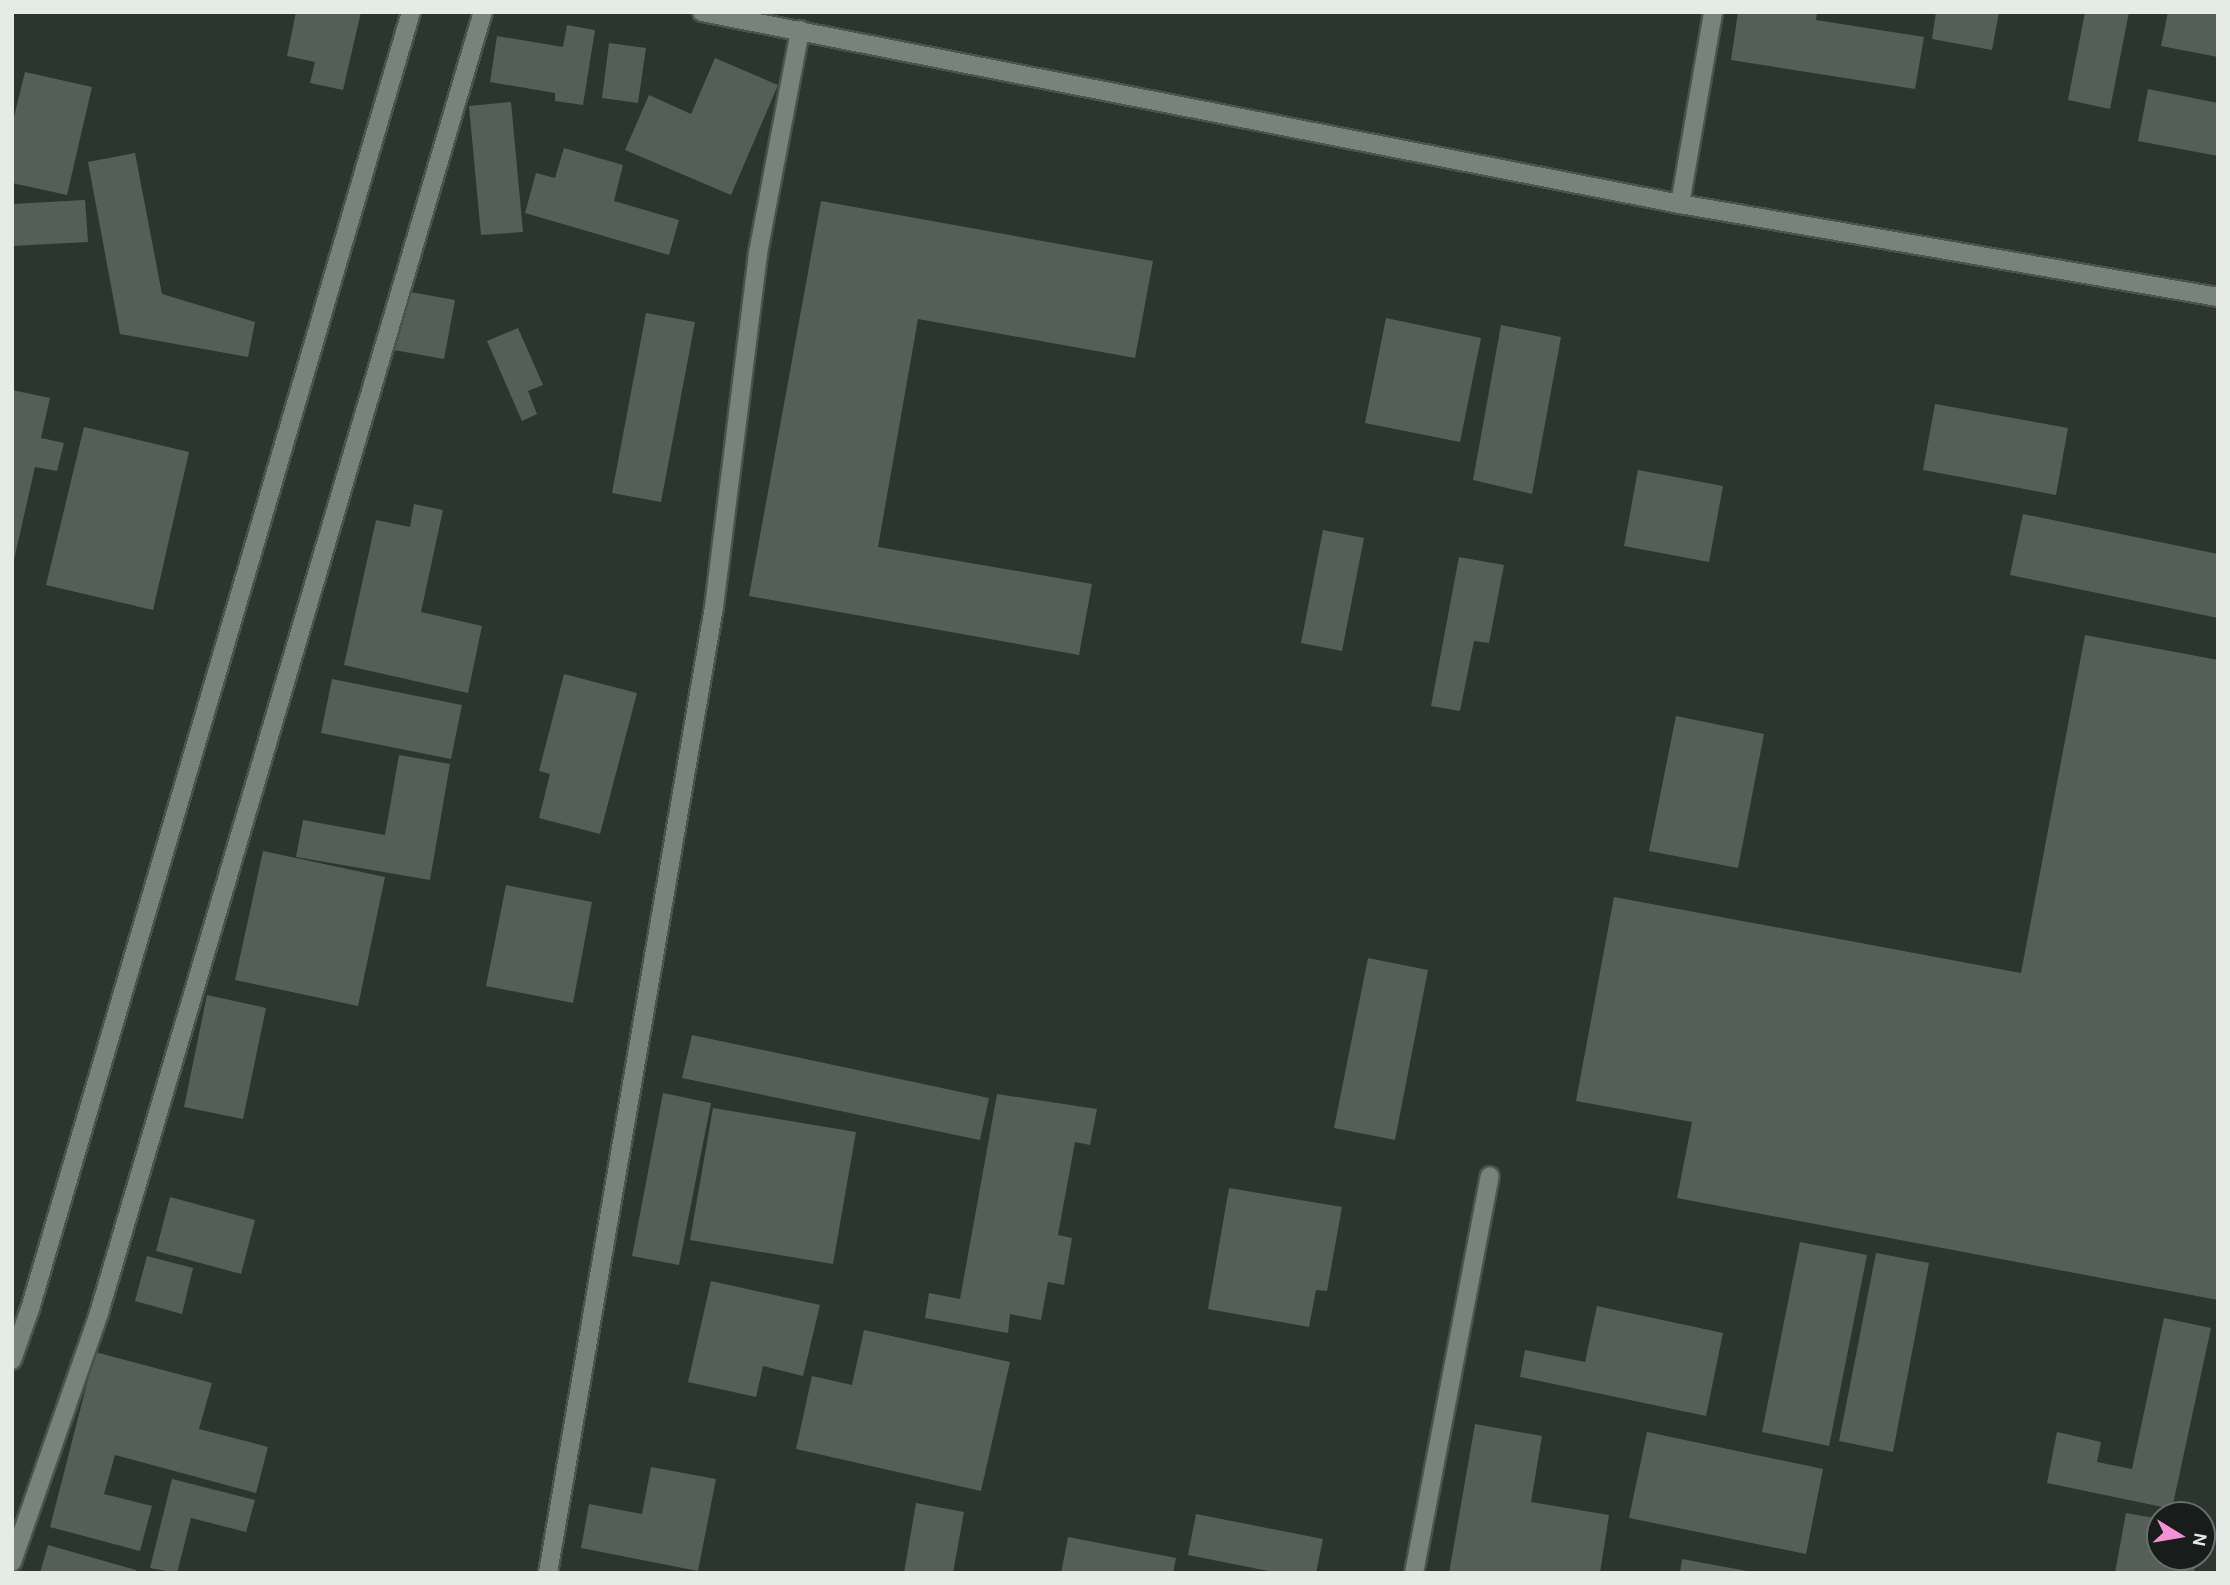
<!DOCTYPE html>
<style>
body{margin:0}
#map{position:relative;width:2230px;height:1585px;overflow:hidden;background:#2c3630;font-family:Karla,sans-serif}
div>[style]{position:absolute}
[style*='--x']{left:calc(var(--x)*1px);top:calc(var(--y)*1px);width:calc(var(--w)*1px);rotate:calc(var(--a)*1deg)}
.building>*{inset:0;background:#545f59}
.roads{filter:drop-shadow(2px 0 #4a534e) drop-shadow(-2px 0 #4a534e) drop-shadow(0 2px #4a534e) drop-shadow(0 -2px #4a534e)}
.minor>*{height:18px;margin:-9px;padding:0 9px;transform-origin:9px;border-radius:9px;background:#78837d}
span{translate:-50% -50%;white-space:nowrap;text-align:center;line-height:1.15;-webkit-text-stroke:7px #181c1a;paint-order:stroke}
.frame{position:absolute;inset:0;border:14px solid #e5ebe7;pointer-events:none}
.north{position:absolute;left:2146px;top:1501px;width:70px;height:70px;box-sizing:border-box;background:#181c1a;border:2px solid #6a6f6c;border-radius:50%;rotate:101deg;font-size:19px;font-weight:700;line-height:28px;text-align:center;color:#e5ebe7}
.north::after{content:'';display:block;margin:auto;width:24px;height:32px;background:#f491d4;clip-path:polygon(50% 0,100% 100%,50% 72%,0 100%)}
</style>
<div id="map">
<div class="building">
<div style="clip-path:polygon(296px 12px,361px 12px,343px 90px,310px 83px,315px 62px,287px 56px)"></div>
<div style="clip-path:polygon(1738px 12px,1817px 12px,1816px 20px,1924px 37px,1915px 89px,1731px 60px)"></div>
<div style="clip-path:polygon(1936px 12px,1999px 12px,1992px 50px,1932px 39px)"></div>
<div style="clip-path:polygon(2085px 12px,2129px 12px,2110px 109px,2068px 100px)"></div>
<div style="clip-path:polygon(2168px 12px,2218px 12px,2218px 57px,2161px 46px)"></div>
<div style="clip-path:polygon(567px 25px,595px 30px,583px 105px,555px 101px,555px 93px,490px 82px,497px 36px,563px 47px)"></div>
<div style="clip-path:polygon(609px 43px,646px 48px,638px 103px,602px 98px)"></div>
<div style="clip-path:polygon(715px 58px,778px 85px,731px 195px,625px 150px,649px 95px,691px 114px)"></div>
<div style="clip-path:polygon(25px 72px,92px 87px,67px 195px,12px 183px,12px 125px)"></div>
<div style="clip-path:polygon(2148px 89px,2218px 103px,2218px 156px,2138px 141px)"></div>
<div style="clip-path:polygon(511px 102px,523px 232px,481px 235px,469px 106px)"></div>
<div style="clip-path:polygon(564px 148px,623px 165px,614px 201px,679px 220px,669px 255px,525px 213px,536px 173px,555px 178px)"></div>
<div style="clip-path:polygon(135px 153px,162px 294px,255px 322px,248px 357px,120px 334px,88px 162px)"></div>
<div style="clip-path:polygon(85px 200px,88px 242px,12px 246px,12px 204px)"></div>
<div style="clip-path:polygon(821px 201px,1153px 261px,1135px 358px,918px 319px,878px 547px,1092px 584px,1079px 655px,749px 596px)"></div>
<div style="clip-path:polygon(405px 291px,455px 300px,444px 359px,394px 350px)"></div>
<div style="clip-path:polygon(646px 313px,695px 322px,661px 502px,612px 493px)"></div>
<div style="clip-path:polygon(1386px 318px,1481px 338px,1460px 442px,1365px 423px)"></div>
<div style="clip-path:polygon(1501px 325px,1561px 337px,1532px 494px,1473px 480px)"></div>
<div style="clip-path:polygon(518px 328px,543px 385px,528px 391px,537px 414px,522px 421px,487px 341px)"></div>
<div style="clip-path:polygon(12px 390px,50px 398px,41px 438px,64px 443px,57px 471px,35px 467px,14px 560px)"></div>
<div style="clip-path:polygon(1935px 404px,2068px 428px,2056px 495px,1923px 470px)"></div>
<div style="clip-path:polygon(84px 427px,189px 452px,153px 610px,46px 585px)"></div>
<div style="clip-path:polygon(1638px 470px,1723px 486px,1709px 562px,1624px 546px)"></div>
<div style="clip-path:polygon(414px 504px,443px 510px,421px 612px,482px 626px,468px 693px,344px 665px,376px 520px,410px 527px)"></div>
<div style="clip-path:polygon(2023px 514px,2218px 554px,2218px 618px,2010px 575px)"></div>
<div style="clip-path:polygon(1323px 530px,1364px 538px,1342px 651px,1301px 643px)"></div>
<div style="clip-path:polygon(1459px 557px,1504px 565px,1489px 643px,1474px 641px,1460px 711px,1431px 706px)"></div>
<div style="clip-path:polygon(2085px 635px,2218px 660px,2218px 1300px,1677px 1198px,1692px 1122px,1576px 1101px,1614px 897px,2021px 973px)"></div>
<div style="clip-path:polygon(564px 674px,637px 693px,600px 834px,539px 818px,550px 774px,539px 771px)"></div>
<div style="clip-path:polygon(332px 679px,462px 705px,451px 759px,321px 733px)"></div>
<div style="clip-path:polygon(1676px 716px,1764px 734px,1738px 868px,1649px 851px)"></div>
<div style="clip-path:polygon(399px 755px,450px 764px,430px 880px,296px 857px,303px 820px,385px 835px)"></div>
<div style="clip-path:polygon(263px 851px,385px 877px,358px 1006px,235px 980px)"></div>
<div style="clip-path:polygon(506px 885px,592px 902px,573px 1003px,486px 986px)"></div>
<div style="clip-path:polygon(1368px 958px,1428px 970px,1395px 1140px,1334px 1128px)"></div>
<div style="clip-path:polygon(207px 995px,266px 1008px,243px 1119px,184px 1107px)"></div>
<div style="clip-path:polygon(692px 1035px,989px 1098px,980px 1140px,682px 1078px)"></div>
<div style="clip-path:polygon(663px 1093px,711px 1103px,679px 1265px,632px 1256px)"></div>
<div style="clip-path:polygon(997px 1094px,1097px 1109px,1090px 1145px,1075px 1142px,1058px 1235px,1072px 1238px,1064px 1285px,1048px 1282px,1041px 1320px,1010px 1314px,1008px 1333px,925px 1318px,929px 1293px,960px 1299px)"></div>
<div style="clip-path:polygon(713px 1108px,856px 1132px,833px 1264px,690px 1240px)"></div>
<div style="clip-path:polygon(1229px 1188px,1342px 1207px,1327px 1291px,1316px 1290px,1309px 1327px,1208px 1309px)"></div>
<div style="clip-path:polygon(170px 1197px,255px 1220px,241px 1274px,156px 1251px)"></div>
<div style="clip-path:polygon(1800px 1242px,1867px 1255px,1829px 1446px,1762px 1432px)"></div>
<div style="clip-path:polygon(1876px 1253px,1929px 1263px,1893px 1452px,1839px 1441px)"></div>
<div style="clip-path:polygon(147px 1256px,193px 1268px,182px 1314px,135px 1301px)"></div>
<div style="clip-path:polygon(711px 1281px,820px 1305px,803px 1376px,763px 1366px,756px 1397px,688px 1382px)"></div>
<div style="clip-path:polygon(1597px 1306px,1723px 1333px,1706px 1416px,1520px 1377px,1525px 1350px,1585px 1362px)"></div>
<div style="clip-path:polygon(2164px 1318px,2211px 1328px,2172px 1509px,2047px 1483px,2057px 1432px,2101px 1442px,2097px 1462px,2132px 1469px)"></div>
<div style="clip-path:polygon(864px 1330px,1010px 1362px,981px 1491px,796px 1449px,812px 1376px,852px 1385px)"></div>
<div style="clip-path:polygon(95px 1352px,212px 1383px,199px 1429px,268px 1447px,256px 1493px,115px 1455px,104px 1494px,152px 1506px,140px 1551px,50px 1527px)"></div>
<div style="clip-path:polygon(1475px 1424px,1542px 1436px,1531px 1502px,1609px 1515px,1600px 1573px,1449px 1573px)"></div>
<div style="clip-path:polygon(1647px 1432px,1823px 1469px,1806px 1554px,1629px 1518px)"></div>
<div style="clip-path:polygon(651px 1467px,716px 1479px,698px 1571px,581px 1548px,589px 1504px,642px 1514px)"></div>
<div style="clip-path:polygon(172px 1479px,255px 1500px,246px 1532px,191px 1518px,177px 1573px,150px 1568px)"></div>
<div style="clip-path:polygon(916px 1503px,964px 1512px,953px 1573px,904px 1573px)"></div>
<div style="clip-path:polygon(2126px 1513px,2160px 1519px,2160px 1557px,2196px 1557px,2194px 1573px,2115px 1573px)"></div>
<div style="clip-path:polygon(1196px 1514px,1323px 1539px,1316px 1573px,1278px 1573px,1188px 1555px)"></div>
<div style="clip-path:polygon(1068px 1537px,1176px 1558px,1173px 1573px,1061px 1573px)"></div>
<div style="clip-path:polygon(48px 1545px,136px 1570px,136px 1573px,40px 1573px)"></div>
<div style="clip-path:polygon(1682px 1559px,1747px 1571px,1747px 1573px,1680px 1573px)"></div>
</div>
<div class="roads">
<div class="minor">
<div style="--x:702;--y:12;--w:997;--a:11.11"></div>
<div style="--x:1680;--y:204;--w:546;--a:9.81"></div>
<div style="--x:1680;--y:204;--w:195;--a:-80.2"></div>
<div style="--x:12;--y:1360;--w:54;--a:-70.6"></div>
<div style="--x:30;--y:1309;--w:1352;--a:-73.63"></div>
<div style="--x:12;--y:1562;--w:264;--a:-70.7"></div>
<div style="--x:99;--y:1313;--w:1356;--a:-73.56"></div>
<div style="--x:548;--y:1573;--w:980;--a:-80.25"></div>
<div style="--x:714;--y:607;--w:357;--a:-82.9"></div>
<div style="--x:758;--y:253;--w:227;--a:-79.3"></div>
<div style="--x:1414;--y:1573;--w:404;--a:-79.2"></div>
</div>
</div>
<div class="frame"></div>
<div class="north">N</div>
</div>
